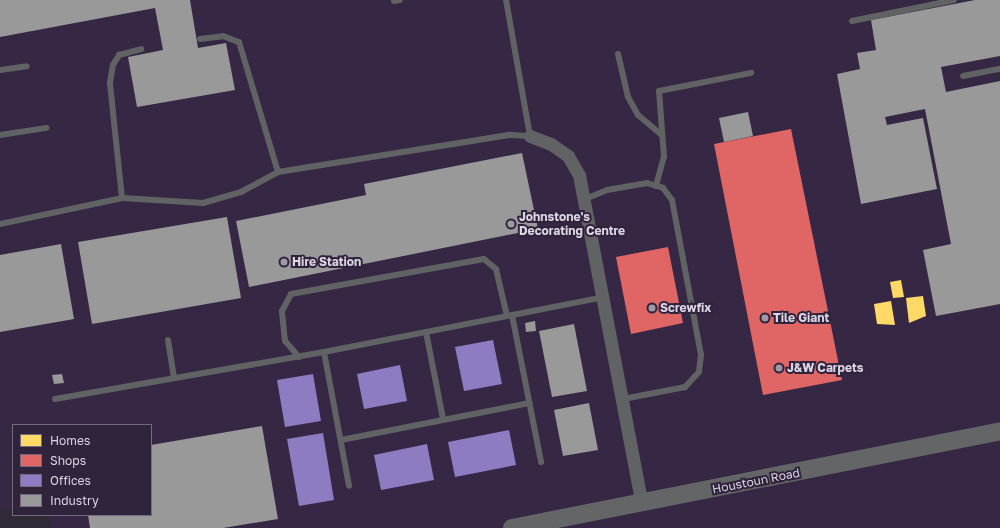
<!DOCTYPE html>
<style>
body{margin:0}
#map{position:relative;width:1000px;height:528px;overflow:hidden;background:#302a36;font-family:"Golos Text",sans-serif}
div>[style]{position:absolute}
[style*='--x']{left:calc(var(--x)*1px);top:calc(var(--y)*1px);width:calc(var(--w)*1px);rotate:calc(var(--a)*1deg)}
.built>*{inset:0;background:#362744}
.homes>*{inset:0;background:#ffd966}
.shops>*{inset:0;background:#e06666}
.offices>*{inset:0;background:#8e7cc3}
.industry>*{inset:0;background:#999}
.lane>*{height:6px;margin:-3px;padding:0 3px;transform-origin:3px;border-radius:3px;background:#606264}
.street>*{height:13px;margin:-6.5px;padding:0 6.5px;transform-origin:6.5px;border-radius:6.5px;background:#606264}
.secondary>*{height:18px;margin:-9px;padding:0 9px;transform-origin:9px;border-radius:9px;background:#636567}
.dots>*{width:11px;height:11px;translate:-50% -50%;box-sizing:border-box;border:2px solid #30243c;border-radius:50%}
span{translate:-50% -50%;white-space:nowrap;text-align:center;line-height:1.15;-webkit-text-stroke:4px #30243c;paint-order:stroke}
.poi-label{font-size:12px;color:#dcd4e4;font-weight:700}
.left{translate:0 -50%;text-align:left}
.street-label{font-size:12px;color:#dcd4e4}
.legend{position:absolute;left:12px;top:424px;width:140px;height:92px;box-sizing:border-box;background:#30243c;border:1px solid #756a7f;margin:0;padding:5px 7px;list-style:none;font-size:12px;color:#dcd4e4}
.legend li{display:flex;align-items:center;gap:8px;height:20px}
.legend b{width:20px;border:1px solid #756a7f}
</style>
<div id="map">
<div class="built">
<div style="clip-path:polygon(0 0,1000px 0,1000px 528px,51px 528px,48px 515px,151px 515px,151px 425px,13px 425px,13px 510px,0 509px)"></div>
</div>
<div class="homes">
<div style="clip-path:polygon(901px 280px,904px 297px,893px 298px,890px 282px)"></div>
<div style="clip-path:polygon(923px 296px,926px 316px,909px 323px,906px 298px)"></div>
<div style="clip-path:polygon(891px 301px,895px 325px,877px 324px,874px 304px)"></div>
</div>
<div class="shops">
<div style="clip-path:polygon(791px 129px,842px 380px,763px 395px,714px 144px)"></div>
<div style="clip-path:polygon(668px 247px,683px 323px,631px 334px,616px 257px)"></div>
</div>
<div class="offices">
<div style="clip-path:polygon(493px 340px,502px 384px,464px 391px,455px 347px)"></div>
<div style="clip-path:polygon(400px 365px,407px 401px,364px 409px,357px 374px)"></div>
<div style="clip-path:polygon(313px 374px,321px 421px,285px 427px,277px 380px)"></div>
<div style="clip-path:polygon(509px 430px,516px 465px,455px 477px,448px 442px)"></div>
<div style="clip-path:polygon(323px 433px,334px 500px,299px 506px,287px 439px)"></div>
<div style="clip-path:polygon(427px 444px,434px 480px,381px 490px,374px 455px)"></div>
</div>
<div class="industry">
<div style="clip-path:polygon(0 0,190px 0,198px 48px,226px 43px,235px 90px,137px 107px,128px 57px,163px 50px,155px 8px,0 37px)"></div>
<div style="clip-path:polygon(975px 0,1000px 0,1000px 56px,941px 67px,946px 92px,1000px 81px,1000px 304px,936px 316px,923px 250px,951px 244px,925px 109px,885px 117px,887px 125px,923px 118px,937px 189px,861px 204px,837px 74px,860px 69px,857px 53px,876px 50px,871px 20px)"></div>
<div style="clip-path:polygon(748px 112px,753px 136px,724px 142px,719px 118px)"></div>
<div style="clip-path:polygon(522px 153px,538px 229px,249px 287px,236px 221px,366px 195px,364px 184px)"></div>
<div style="clip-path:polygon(227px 217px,241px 298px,92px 324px,78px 242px)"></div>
<div style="clip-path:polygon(61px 244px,74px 319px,0 332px,0 255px)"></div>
<div style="clip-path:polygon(535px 321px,536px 331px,526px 332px,525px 323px)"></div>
<div style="clip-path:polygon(574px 324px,587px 391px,552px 397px,539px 331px)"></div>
<div style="clip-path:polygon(62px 374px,64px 383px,54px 384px,52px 375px)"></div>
<div style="clip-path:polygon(589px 403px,598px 450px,563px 456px,554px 410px)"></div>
<div style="clip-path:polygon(262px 426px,278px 519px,223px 528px,90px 528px,88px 515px,151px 515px,151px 445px)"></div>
</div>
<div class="lane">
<div style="--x:394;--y:1;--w:6;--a:-9"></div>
<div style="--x:852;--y:21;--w:104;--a:-11.6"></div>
<div style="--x:200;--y:39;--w:23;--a:-7"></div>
<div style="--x:223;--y:36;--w:17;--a:21"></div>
<div style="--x:239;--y:42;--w:136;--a:73.3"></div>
<div style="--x:618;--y:54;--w:44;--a:76.9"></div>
<div style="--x:628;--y:97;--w:21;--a:61"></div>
<div style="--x:638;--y:115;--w:31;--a:40"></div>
<div style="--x:0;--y:70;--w:27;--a:-8"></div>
<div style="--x:963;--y:76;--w:38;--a:-11"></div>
<div style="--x:0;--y:135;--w:47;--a:-8.7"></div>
<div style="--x:656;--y:186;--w:30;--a:-75"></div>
<div style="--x:664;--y:157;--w:66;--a:-94.3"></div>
<div style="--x:659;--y:91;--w:94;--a:-11.1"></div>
<div style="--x:122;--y:198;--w:116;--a:-96"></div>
<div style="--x:110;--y:83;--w:18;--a:-81"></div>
<div style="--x:113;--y:65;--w:12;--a:-59"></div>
<div style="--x:119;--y:55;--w:23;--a:-15"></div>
<div style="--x:585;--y:199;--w:24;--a:-22"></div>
<div style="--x:607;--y:190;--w:41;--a:-9.9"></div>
<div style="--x:647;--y:183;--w:17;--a:17"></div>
<div style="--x:663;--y:188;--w:15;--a:53"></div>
<div style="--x:672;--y:200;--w:158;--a:79.4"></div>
<div style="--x:701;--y:355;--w:17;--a:97"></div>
<div style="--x:699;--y:372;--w:21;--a:133"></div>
<div style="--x:685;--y:387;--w:63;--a:169"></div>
<div style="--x:0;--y:224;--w:125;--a:-12"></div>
<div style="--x:122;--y:198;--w:81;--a:3.5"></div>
<div style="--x:203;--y:203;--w:40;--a:-16"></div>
<div style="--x:241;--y:192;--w:42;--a:-28.4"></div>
<div style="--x:278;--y:172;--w:235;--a:-9.1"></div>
<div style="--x:510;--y:135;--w:20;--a:3"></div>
<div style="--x:530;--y:136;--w:138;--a:-100"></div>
<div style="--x:512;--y:315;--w:150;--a:78.8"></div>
<div style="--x:426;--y:332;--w:89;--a:78.9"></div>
<div style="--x:168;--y:340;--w:38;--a:81"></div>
<div style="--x:324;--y:352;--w:136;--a:79.4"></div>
<div style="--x:299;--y:357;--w:21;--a:-131"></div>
<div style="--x:285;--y:341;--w:30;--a:-96"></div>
<div style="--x:282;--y:311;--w:19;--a:-62"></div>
<div style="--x:291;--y:294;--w:196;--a:-10.3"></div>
<div style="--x:484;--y:259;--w:16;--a:40"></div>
<div style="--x:496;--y:269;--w:48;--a:76.8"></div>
<div style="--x:55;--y:399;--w:273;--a:-9.9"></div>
<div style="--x:324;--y:352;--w:285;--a:-11.1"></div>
<div style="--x:341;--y:440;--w:192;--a:-11.1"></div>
</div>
<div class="street">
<div style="--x:530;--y:136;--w:22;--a:21"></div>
<div style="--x:551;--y:144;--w:21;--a:35"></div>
<div style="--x:568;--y:156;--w:22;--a:60"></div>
<div style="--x:579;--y:175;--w:335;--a:79.2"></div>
</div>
<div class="secondary">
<div style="--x:512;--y:528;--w:498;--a:-11.2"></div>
</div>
<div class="dots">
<div style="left:511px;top:224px;background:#a098a7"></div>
<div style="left:284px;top:262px;background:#a098a7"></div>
<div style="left:652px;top:308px;background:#a098a7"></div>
<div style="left:765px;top:318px;background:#a098a7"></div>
<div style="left:779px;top:368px;background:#a098a7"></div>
</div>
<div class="poi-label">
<span class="left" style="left:519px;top:224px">Johnstone's<br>Decorating Centre</span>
<span class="left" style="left:292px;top:262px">Hire Station</span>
<span class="left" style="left:660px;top:308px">Screwfix</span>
<span class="left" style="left:773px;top:318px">Tile Giant</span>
<span class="left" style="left:787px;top:368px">J&amp;W Carpets</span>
</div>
<div class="street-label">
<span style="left:756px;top:481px;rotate:-11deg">Houstoun Road</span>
</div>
<ul class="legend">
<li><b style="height:11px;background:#ffd966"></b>Homes</li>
<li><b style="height:11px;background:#e06666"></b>Shops</li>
<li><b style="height:11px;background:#8e7cc3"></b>Offices</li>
<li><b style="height:11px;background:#999"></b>Industry</li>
</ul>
</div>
